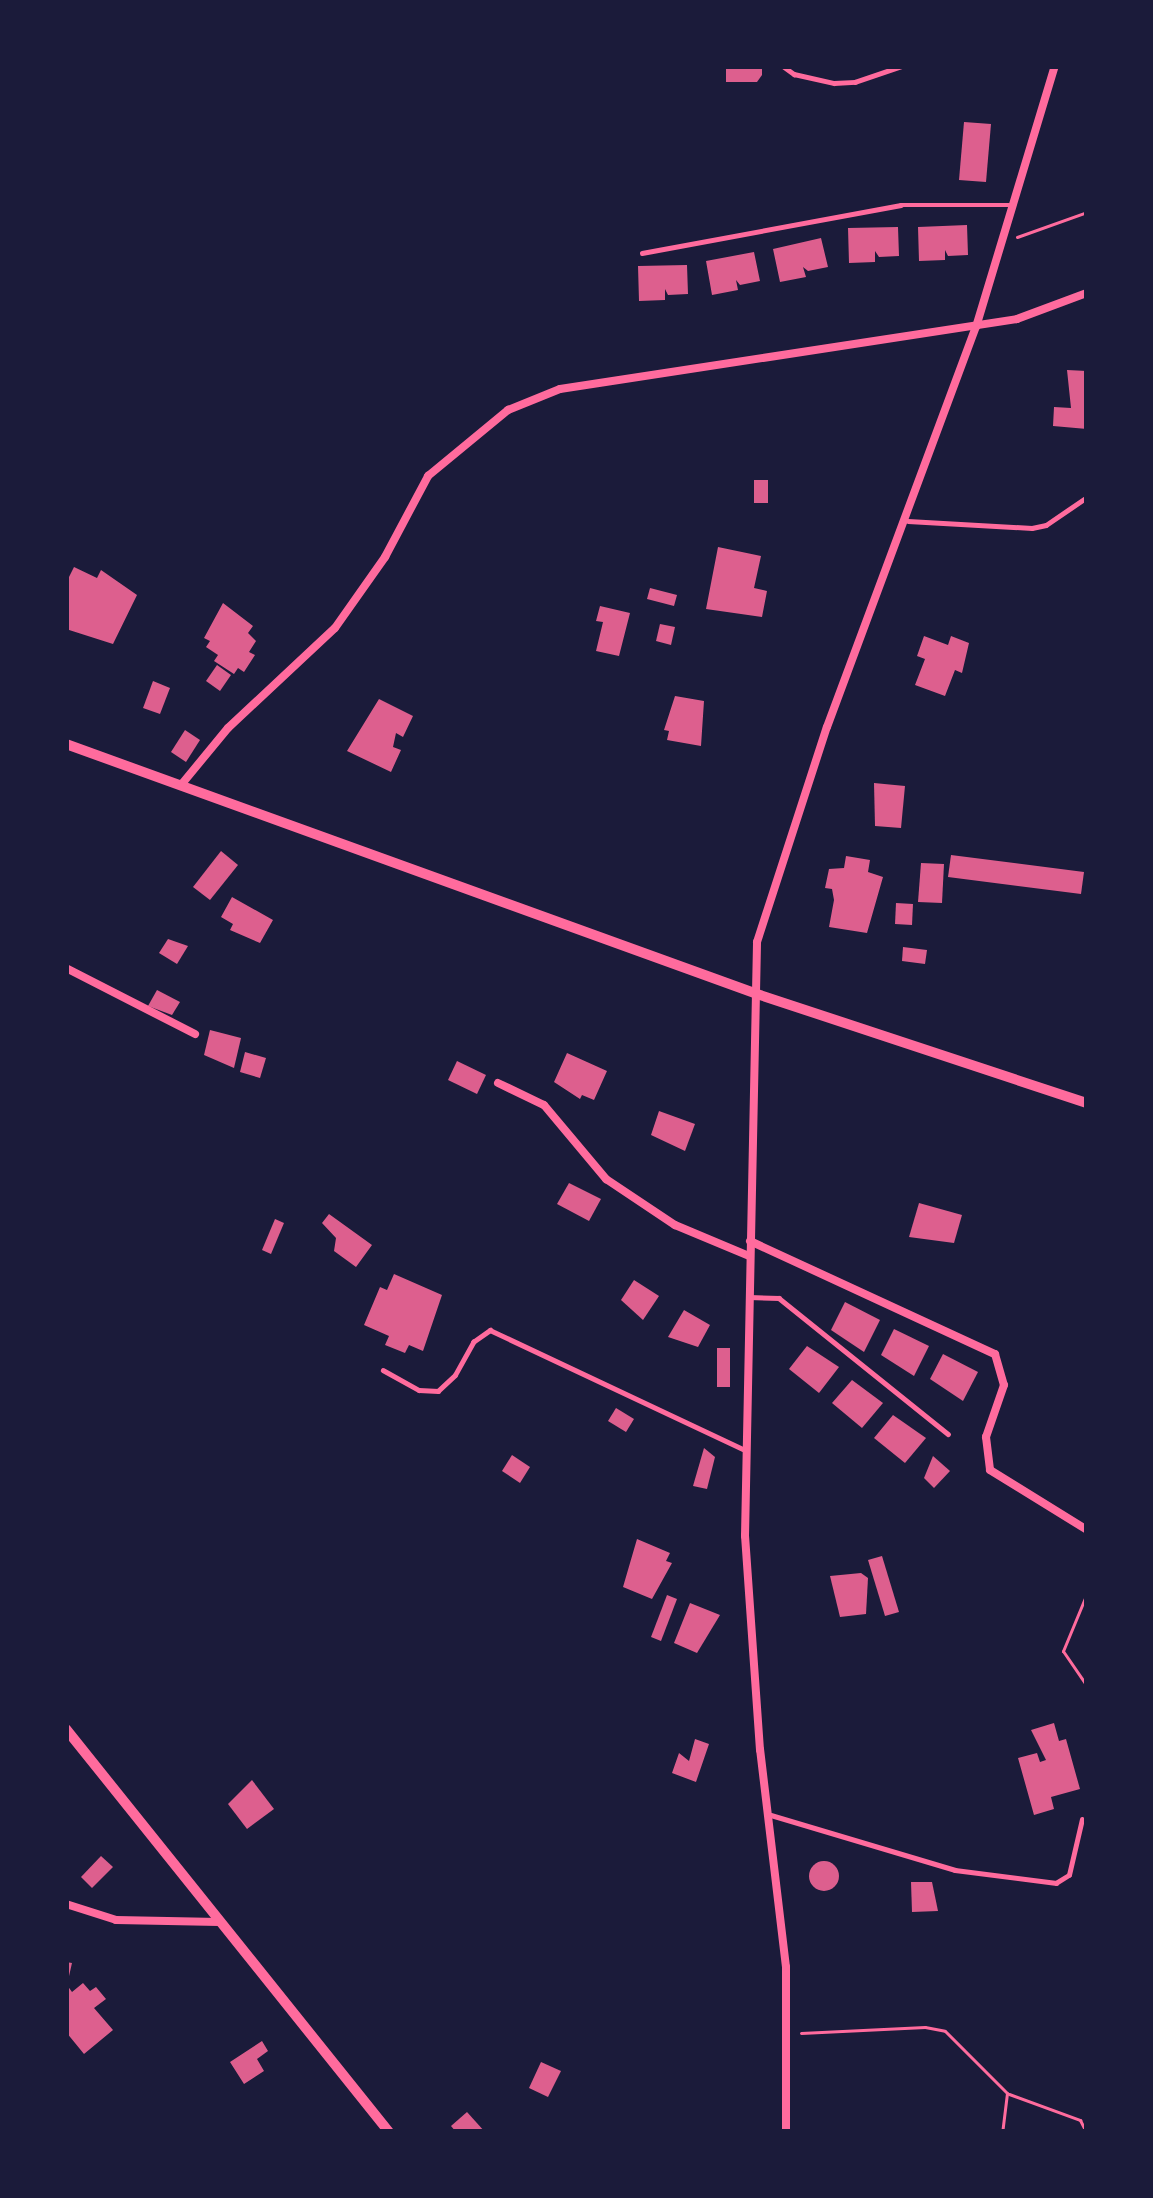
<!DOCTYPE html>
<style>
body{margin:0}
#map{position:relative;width:1153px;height:2198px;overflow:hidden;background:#1b1b3a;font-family:"PT Sans",sans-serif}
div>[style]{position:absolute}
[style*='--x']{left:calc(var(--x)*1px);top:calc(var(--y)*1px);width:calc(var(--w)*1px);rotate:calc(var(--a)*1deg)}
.building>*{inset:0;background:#dd5f8e}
.round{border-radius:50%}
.path>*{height:3px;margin:-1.5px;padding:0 1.5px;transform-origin:1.5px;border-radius:1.5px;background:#ff6b9d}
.service>*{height:4.5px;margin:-2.25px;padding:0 2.25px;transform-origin:2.25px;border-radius:2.25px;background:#ff6b9d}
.minor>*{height:8px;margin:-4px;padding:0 4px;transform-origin:4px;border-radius:4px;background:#ff6b9d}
.tertiary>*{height:10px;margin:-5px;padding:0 5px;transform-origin:5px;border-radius:5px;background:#ff6b9d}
span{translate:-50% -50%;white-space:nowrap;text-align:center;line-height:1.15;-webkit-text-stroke:9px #1b1b3a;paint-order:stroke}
.frame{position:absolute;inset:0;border:69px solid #1b1b3a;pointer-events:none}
</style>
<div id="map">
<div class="building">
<div style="clip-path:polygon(726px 66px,762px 66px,762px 75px,757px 82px,726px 82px)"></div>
<div style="clip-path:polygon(964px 122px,991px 124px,986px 182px,959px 180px)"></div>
<div style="clip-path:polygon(967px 225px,968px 255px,948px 256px,945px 250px,945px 260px,919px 261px,918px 227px)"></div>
<div style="clip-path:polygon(898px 227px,899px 256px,879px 257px,875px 251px,875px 262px,849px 263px,848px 228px)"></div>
<div style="clip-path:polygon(821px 238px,828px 267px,808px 271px,803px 267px,806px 277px,780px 282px,773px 249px)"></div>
<div style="clip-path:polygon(754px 252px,760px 281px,740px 285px,736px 280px,738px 290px,712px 295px,706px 261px)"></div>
<div style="clip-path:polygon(687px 265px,688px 294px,668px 295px,665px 289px,665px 300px,639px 301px,638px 266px)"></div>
<div style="clip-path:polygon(1067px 370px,1087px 371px,1087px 429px,1053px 426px,1054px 407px,1071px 408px)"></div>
<div style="clip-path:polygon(754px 480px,768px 480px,768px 503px,754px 503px)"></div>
<div style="clip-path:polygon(718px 547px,761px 556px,754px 588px,767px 591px,762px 617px,706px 609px)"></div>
<div style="clip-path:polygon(74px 567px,97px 578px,101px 570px,137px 595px,113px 644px,66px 629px,66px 583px)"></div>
<div style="clip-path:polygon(650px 588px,677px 595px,674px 606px,647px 599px)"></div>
<div style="clip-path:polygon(223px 603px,253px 626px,248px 633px,256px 641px,249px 652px,255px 655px,244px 672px,238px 668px,234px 674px,214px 661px,218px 655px,206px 647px,210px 641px,204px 638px)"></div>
<div style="clip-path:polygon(600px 606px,630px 613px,619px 656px,596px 651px,603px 622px,596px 621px)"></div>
<div style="clip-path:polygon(660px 624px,675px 627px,671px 645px,656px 641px)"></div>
<div style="clip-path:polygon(924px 636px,948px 645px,951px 636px,969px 643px,962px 673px,955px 670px,945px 696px,915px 685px,925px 659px,917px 656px)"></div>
<div style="clip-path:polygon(217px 665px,231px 675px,220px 691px,206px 681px)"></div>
<div style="clip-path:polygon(153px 681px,170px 688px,160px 714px,143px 708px)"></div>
<div style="clip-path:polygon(675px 696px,704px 701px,701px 746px,667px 740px,669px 731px,664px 730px)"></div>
<div style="clip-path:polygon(379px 699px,413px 716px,403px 737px,396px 733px,393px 747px,401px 750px,391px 772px,347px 751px)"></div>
<div style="clip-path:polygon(185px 730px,200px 740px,186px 762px,171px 752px)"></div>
<div style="clip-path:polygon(874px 783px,905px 786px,901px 828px,875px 826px)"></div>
<div style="clip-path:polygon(221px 851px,238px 865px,210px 900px,193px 887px)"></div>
<div style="clip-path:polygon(951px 855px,1084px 872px,1081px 894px,948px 877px)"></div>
<div style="clip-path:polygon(846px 856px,870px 860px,868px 872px,883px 877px,867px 933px,829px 927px,834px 900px,832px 889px,825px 888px,829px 869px,844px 868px)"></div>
<div style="clip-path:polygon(921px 863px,944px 864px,942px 903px,918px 902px)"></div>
<div style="clip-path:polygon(232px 897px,273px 920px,260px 943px,230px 930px,233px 924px,221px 917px)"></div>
<div style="clip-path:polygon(896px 903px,913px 904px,912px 925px,895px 924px)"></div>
<div style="clip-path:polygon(168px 939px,188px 946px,177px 964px,159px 953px)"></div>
<div style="clip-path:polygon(903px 947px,927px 950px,925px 964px,902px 961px)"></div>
<div style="clip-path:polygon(157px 990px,180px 1002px,172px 1015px,148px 1006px)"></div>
<div style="clip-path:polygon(210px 1030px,241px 1038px,234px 1068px,204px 1055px)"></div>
<div style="clip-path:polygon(245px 1052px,266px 1058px,260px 1078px,240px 1072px)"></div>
<div style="clip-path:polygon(567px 1053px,607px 1071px,594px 1100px,582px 1095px,580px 1099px,554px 1082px)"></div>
<div style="clip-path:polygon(457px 1061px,486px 1075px,477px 1094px,448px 1080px)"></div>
<div style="clip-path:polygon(659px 1111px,695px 1124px,685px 1151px,651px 1135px)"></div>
<div style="clip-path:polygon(569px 1183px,601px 1199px,589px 1221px,557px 1204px)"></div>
<div style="clip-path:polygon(919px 1203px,962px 1215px,954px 1243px,909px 1237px)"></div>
<div style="clip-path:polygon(329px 1214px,372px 1245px,356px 1267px,334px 1251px,336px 1238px,322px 1223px)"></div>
<div style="clip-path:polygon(275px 1219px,284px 1223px,271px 1254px,262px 1250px)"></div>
<div style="clip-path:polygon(394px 1274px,442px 1295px,423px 1351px,409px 1345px,405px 1353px,385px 1345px,389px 1336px,364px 1325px,380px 1287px,387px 1290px)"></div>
<div style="clip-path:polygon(634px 1280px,659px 1296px,643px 1320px,621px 1300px)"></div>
<div style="clip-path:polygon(845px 1302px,880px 1320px,864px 1352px,831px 1330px)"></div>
<div style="clip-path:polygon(684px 1310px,710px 1325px,698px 1347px,668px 1337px)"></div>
<div style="clip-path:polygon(894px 1329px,929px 1346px,914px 1376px,881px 1355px)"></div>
<div style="clip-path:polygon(807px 1346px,839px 1367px,819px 1393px,789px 1369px)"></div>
<div style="clip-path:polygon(717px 1348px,730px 1348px,730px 1387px,717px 1387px)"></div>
<div style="clip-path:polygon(943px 1354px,978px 1372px,963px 1401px,930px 1379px)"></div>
<div style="clip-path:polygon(852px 1380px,883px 1403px,862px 1428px,832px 1403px)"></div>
<div style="clip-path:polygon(616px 1408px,634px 1419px,626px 1432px,608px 1421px)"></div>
<div style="clip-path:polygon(893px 1415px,926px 1438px,905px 1463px,874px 1438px)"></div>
<div style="clip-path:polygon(704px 1448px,715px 1457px,707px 1489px,693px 1486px)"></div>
<div style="clip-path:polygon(512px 1455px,530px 1467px,520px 1483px,502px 1471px)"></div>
<div style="clip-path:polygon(933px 1456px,950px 1471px,934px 1488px,924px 1478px)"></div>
<div style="clip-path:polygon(637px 1539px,670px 1553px,666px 1561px,672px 1563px,652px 1599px,623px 1587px)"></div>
<div style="clip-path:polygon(882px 1556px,899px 1612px,885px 1616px,868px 1560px)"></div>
<div style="clip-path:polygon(861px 1573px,868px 1578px,866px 1614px,840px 1617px,830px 1576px)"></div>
<div style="clip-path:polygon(667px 1595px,677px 1599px,661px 1641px,651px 1637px)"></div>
<div style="clip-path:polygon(690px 1603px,720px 1615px,697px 1653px,674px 1643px)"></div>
<div style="clip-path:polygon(1054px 1723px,1059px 1741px,1066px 1739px,1080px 1789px,1051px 1797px,1054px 1809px,1034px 1815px,1018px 1758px,1037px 1753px,1040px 1762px,1046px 1760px,1031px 1730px)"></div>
<div style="clip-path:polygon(695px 1739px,709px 1744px,696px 1782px,672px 1773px,679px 1753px,689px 1761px)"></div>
<div style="clip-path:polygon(252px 1780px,274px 1809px,247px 1829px,228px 1804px)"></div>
<div style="clip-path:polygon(101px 1856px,113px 1867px,92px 1888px,81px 1877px)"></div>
<div class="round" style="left:809px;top:1861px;width:30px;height:30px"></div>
<div style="clip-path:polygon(911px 1882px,932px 1882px,938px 1911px,912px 1912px)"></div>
<div style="clip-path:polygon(66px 1962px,72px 1963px,67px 1985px,72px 1992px,83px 1983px,90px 1991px,96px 1987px,106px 1999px,94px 2008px,113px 2030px,84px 2054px,66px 2032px)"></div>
<div style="clip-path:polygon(262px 2041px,268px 2051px,257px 2059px,264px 2071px,244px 2084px,230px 2062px)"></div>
<div style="clip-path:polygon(541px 2062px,561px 2071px,548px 2097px,529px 2088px)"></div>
<div style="clip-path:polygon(467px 2112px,485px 2132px,456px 2132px,451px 2126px)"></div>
</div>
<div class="path">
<div style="--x:1017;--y:237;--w:74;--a:-19.7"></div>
<div style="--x:1087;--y:1593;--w:63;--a:112.5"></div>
<div style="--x:1063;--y:1651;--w:42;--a:55.6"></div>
<div style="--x:801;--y:2033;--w:124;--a:-2.8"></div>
<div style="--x:925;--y:2027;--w:20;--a:11"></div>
<div style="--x:945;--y:2031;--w:88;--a:45"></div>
<div style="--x:1007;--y:2093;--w:39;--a:97"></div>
<div style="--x:1009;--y:2094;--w:76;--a:20.1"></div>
<div style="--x:1080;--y:2120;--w:13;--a:63"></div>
</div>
<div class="service">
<div style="--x:783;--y:66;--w:14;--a:36"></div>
<div style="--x:794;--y:74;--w:41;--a:12.7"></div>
<div style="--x:834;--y:83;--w:21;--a:-3"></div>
<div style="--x:855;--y:82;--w:50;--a:-18.8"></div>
<div style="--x:642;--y:253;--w:263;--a:-10.5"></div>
<div style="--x:901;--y:205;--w:113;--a:0"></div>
<div style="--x:908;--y:521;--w:124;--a:3.2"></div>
<div style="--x:1032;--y:528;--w:14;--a:-12"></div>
<div style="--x:1046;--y:525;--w:50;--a:-34.3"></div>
<div style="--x:749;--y:1297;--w:30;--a:2"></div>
<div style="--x:779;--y:1298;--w:217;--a:38.8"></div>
<div style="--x:383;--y:1370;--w:41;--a:29.1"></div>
<div style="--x:419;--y:1390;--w:19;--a:3"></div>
<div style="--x:438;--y:1391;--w:23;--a:-43"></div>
<div style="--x:455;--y:1375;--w:38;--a:-61"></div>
<div style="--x:473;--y:1342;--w:21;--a:-35"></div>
<div style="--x:490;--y:1330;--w:282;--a:25.2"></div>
<div style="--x:771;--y:1815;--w:192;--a:16.6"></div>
<div style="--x:955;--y:1870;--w:102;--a:7.3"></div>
<div style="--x:1056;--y:1883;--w:15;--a:-32"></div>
<div style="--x:1069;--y:1875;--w:57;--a:-76.9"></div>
</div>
<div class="minor">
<div style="--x:181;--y:785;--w:74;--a:-50.5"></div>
<div style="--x:228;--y:728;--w:146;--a:-43.1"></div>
<div style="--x:335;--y:628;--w:87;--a:-54.8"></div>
<div style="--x:385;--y:557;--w:92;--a:-62"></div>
<div style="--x:428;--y:476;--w:104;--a:-39.5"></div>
<div style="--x:508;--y:410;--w:56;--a:-22"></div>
<div style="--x:560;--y:389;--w:462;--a:-8.7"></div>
<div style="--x:1017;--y:319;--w:75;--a:-20.4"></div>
<div style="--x:66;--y:968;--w:145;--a:27.1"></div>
<div style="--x:498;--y:1083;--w:51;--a:25.6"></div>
<div style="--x:544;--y:1105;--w:97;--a:50"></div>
<div style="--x:606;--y:1179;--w:83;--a:33.7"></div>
<div style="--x:675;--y:1225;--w:80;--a:22.7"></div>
<div style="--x:750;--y:1241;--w:270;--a:24.8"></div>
<div style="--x:995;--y:1354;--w:32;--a:74"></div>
<div style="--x:1004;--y:1385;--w:55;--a:109.1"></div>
<div style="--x:986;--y:1437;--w:33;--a:83"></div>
<div style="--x:990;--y:1470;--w:114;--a:31.7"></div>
<div style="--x:66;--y:1904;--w:52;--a:17.7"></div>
<div style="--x:116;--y:1920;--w:103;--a:1.1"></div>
<div style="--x:786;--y:2132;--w:165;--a:-90"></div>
<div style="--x:786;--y:1967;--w:219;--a:-96.8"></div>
<div style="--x:760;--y:1750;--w:215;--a:-94"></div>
<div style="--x:745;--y:1536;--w:594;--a:-88.84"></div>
<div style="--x:757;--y:942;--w:226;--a:-72"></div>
<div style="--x:827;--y:727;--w:427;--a:-69.6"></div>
<div style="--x:976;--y:327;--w:273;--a:-73.2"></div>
</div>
<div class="tertiary">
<div style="--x:66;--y:744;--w:735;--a:19.89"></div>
<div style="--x:757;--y:994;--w:348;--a:18.3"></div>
<div style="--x:66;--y:1729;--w:516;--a:51.29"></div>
</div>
<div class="frame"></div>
</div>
